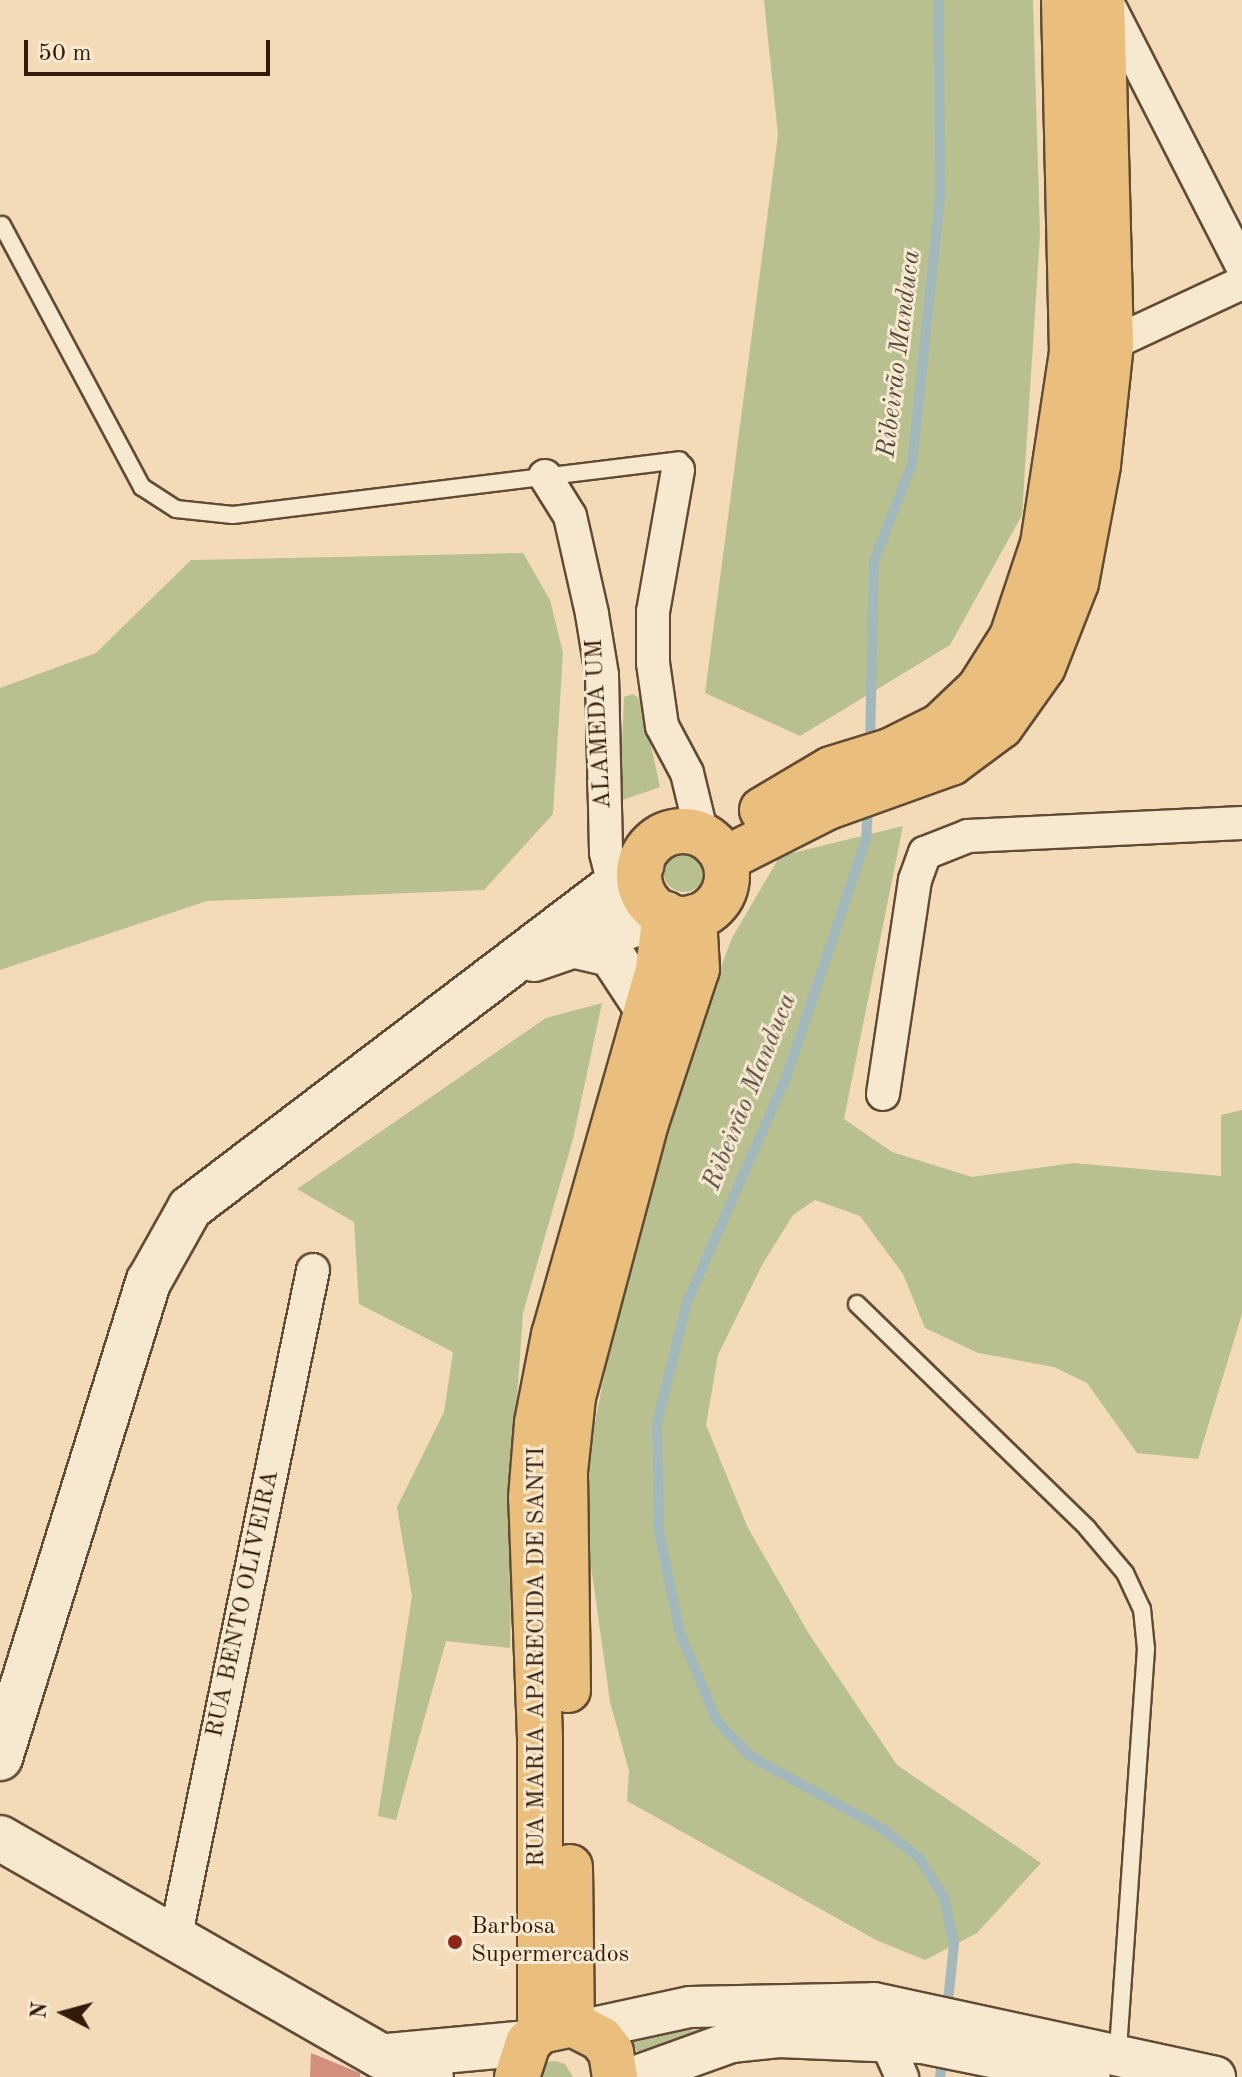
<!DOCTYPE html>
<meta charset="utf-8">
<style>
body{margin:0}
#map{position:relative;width:1242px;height:2077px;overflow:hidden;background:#f3dbb7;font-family:"Old Standard TT",serif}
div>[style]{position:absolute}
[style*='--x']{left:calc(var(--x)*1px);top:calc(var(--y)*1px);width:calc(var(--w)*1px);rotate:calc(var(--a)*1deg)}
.green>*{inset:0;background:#b9c08f}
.round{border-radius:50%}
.stream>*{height:10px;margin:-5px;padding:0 5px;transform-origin:5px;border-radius:5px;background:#a2b8bb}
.building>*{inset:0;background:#d38f7b}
.roads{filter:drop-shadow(2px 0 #624b35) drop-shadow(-2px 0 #624b35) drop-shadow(0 2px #624b35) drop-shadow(0 -2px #624b35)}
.service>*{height:16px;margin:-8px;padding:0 8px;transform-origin:8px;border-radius:8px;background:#f7e8d0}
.minor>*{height:32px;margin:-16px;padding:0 16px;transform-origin:16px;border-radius:16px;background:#f7e8d0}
.tertiary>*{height:40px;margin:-20px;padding:0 20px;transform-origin:20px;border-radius:20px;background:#f7e8d0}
.secondary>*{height:44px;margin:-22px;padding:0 22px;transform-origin:22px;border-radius:22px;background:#f7e8d0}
.primary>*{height:44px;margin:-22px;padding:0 22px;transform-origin:22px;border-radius:22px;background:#eabe7c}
.primary>.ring{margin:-22px;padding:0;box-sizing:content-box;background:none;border:44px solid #eabe7c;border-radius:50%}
.dots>*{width:22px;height:22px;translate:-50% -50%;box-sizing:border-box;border:4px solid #f7e8d0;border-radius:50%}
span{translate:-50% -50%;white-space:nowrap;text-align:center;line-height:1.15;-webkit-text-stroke:6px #f7e8d0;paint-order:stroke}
.street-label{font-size:24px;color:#321b0a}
.poi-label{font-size:24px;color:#321b0a}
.left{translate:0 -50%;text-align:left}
.water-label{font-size:26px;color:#544a3f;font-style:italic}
.north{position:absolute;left:24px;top:1973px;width:80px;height:80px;-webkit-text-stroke:6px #f7e8d0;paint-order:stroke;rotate:276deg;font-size:22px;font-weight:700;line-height:32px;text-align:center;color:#321b0a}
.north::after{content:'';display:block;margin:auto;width:28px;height:36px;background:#321b0a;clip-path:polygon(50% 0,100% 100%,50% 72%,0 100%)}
.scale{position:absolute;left:24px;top:40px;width:246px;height:36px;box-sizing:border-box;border:4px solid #321b0a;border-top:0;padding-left:10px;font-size:24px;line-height:28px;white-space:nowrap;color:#321b0a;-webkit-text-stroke:6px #f7e8d0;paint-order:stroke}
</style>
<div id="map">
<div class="green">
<div style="clip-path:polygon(764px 0,1033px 0,1040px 235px,1022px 515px,950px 645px,800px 736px,705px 693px,778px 135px)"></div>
<div style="clip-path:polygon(523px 553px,550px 600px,563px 653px,553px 814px,484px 890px,207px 901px,0 970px,0 688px,96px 653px,191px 560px)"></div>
<div style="clip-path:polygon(633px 694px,641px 700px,660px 787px,620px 801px,624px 697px)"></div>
<div style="clip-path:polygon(903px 826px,844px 1119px,892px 1152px,972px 1177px,1073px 1163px,1221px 1176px,1221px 1115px,1242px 1110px,1242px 1314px,1198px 1459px,1137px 1453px,1087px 1383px,1054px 1367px,978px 1353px,925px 1328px,903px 1274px,860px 1216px,815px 1200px,793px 1215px,762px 1265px,718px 1355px,706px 1425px,748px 1528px,809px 1634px,897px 1765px,1041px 1863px,977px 1933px,925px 1960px,876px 1940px,627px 1801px,629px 1771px,610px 1702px,586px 1530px,590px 1447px,624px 1276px,693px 1042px,732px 938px,780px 856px)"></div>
<div class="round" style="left:663px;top:850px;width:42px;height:42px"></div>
<div style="clip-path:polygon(602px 1003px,573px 1139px,523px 1313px,513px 1456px,510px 1648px,446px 1641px,396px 1820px,378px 1816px,412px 1596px,397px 1507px,444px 1412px,453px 1352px,359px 1304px,354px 1222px,297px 1189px,546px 1018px)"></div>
<div style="clip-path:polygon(727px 2025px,647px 2065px,629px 2039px)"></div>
<div style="clip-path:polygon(555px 2061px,565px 2064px,573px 2077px,533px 2077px,545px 2062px)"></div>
</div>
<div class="stream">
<div style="--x:870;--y:745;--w:184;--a:-88.8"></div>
<div style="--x:874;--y:561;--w:104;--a:-68.6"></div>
<div style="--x:912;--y:464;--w:268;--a:-84"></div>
<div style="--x:940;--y:197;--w:197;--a:-90.3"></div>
<div style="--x:868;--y:805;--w:34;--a:93"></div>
<div style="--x:866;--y:839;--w:252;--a:108.5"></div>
<div style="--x:786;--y:1078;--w:245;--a:113.8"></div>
<div style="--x:687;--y:1302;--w:125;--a:103.9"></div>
<div style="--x:657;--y:1423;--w:108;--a:88.9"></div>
<div style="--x:659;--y:1531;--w:104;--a:78.4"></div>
<div style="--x:680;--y:1633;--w:95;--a:67.2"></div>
<div style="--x:717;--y:1721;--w:48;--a:46.7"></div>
<div style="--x:750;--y:1756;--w:152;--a:28.8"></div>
<div style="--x:883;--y:1829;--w:46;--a:38.9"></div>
<div style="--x:919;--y:1858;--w:46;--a:57.3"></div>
<div style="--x:944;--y:1897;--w:48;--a:78"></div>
<div style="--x:954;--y:1944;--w:67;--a:96"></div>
<div style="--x:940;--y:2077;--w:22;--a:-82"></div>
</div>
<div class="building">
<div style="clip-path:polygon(311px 2053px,360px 2073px,360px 2077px,310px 2077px)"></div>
</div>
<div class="roads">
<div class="service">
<div style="--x:2;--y:225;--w:297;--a:61.9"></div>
<div style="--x:142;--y:487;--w:40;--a:32.9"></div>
<div style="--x:176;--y:509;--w:57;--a:6"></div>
<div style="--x:233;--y:515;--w:450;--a:-7"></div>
<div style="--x:857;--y:1304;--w:321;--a:44.2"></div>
<div style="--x:1087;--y:1528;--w:59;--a:49.8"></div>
<div style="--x:1125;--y:1573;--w:40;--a:65"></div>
<div style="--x:1142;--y:1609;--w:40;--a:84.3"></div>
<div style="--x:1146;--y:1649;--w:405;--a:94"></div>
</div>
<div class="minor">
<div style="--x:1106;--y:0;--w:299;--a:62.9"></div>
<div style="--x:1111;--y:344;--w:145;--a:-25"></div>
<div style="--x:678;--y:470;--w:144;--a:100"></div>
<div style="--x:653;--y:612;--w:51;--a:90"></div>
<div style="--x:653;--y:663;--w:64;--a:81.9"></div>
<div style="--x:662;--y:726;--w:53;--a:62"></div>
<div style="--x:687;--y:773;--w:64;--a:76.4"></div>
<div style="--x:545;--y:476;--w:47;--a:58"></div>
<div style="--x:570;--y:516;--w:100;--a:77.3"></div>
<div style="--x:592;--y:614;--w:62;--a:80.7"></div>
<div style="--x:602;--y:675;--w:178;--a:88.7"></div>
<div style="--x:606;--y:853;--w:33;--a:76"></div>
<div style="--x:883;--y:1094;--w:216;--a:-81.5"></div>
<div style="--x:915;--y:880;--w:29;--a:-70"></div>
<div style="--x:925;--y:853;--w:46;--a:-21.6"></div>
<div style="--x:968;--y:836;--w:274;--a:-2.7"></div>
<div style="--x:175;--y:1939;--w:683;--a:-78.34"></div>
<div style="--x:885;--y:2039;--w:42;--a:65.9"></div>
</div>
<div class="tertiary">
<div style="--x:588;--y:2029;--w:104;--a:-12.2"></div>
<div style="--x:690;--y:2007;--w:184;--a:-1.2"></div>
<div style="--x:874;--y:2003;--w:349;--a:12.2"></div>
<div style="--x:634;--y:2077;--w:103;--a:-19.8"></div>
<div style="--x:731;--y:2042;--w:48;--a:-5.9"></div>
<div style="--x:779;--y:2037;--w:143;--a:2.4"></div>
<div style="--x:922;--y:2043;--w:171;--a:11.4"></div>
</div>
<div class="secondary">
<div style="--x:572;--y:945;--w:40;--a:13"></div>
<div style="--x:611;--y:954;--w:64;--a:56.6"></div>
<div style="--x:534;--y:959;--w:139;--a:-19"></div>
<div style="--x:0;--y:1758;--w:500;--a:-72.7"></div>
<div style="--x:149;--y:1281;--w:84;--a:-60.7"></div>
<div style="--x:190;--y:1208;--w:567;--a:-37.25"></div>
<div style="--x:0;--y:1838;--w:439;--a:29.8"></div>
<div style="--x:381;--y:2056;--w:54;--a:22.8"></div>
<div style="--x:388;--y:2056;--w:141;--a:-5.3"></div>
</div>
<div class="primary">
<div style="--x:762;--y:810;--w:80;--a:-30.7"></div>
<div style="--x:831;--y:769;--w:62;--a:-17"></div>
<div style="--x:890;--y:751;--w:56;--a:-26.6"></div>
<div style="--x:940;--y:726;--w:54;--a:-43.5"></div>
<div style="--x:979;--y:689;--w:62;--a:-57.6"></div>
<div style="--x:1012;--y:637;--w:98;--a:-71.6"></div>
<div style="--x:1043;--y:544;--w:193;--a:-81.4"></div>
<div style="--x:1072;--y:353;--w:353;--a:-91.3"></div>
<div class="ring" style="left:639px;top:831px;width:44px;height:44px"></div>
<div style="--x:725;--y:859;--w:115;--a:-26.8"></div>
<div style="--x:828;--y:807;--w:131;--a:-19.7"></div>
<div style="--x:951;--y:763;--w:62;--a:-36.5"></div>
<div style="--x:1001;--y:726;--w:72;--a:-54.6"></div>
<div style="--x:1043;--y:667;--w:90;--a:-68.6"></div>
<div style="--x:1076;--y:583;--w:120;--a:-79.4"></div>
<div style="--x:1098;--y:465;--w:122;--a:-83.9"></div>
<div style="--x:1111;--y:344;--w:344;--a:-91.5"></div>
<div style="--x:568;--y:1690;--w:219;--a:-90.8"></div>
<div style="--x:565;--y:1471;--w:74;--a:-83.8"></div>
<div style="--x:573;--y:1397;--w:284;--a:-75.1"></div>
<div style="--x:646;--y:1123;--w:162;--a:-71.7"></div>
<div style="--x:697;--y:969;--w:52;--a:-93.3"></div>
<div style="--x:570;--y:1867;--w:157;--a:89.3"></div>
<div style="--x:540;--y:2031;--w:293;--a:-90"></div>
<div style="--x:540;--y:1738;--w:240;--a:-92.1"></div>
<div style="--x:531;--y:1498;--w:75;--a:-85.4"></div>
<div style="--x:537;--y:1423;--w:90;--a:-79.1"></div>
<div style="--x:554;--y:1335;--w:380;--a:-74.1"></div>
<div style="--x:658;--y:969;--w:55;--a:-82.7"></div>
<div style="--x:517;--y:2077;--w:36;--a:-72"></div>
<div style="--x:528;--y:2043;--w:17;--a:-45"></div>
<div style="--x:540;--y:2031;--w:33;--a:-12"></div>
<div style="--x:572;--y:2024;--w:33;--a:27"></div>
<div style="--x:601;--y:2039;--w:16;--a:52"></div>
<div style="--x:611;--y:2052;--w:25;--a:81"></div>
</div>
</div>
<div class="dots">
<div style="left:455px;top:1942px;background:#8f2418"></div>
</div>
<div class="street-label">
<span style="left:600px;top:724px;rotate:-93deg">ALAMEDA UM</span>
<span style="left:244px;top:1604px;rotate:-78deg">RUA BENTO OLIVEIRA</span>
<span style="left:538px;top:1657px;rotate:-90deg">RUA MARIA APARECIDA DE SANTI</span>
</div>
<div class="poi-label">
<span class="left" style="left:471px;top:1942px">Barbosa<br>Supermercados</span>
</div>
<div class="water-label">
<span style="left:900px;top:354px;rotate:-83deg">Ribeirão Manduca</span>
<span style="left:751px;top:1092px;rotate:-68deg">Ribeirão Manduca</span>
</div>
<div class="north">N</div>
<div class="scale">50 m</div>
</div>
